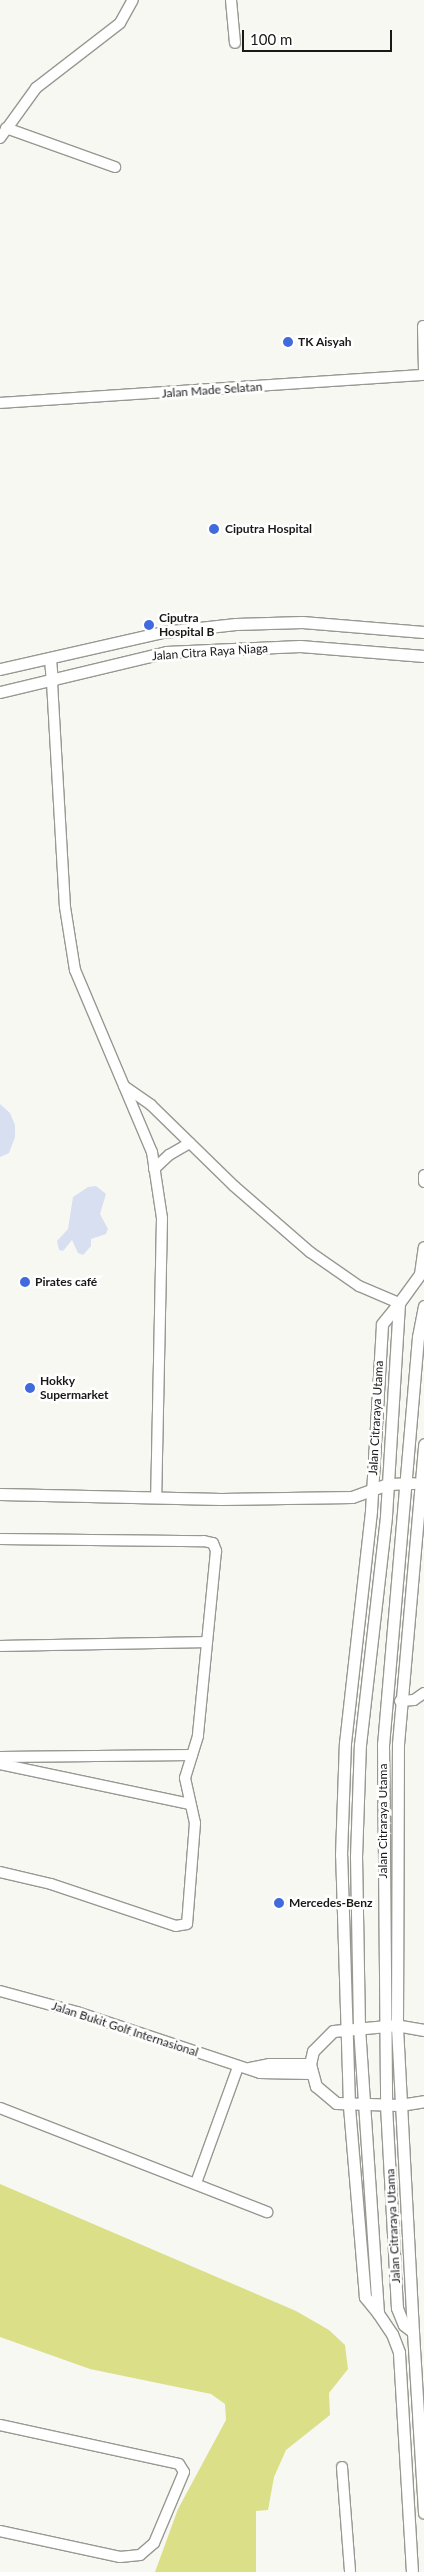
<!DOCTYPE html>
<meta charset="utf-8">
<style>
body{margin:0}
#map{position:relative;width:424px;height:2572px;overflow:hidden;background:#f8f8f3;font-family:Lato,sans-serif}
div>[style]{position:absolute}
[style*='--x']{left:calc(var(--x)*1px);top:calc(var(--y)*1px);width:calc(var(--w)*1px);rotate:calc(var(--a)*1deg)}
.green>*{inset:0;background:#dadf88}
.water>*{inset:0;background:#d7dff1}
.roads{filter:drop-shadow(1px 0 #989893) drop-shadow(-1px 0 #989893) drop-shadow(0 1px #989893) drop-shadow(0 -1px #989893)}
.minor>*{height:10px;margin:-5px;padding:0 5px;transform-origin:5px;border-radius:5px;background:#fff}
.tertiary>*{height:11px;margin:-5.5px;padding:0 5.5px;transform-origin:5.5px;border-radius:5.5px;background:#fff}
.dots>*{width:14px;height:14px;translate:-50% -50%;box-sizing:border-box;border:2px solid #fff;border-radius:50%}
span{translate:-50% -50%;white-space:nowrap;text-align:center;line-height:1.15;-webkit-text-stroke:5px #fff;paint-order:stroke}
.poi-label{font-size:12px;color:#191a18;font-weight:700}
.left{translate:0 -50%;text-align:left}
.street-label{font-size:12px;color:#191a18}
.scale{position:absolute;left:242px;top:30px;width:150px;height:22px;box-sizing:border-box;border:2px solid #191a18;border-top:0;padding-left:6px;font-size:15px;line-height:18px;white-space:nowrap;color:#191a18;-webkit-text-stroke:4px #fff;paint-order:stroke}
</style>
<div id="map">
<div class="green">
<div style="clip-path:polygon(0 2184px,296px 2311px,329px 2330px,345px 2345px,348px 2369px,329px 2393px,330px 2415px,286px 2450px,274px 2477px,268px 2510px,256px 2511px,256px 2572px,155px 2572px,178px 2509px,226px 2420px,225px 2404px,211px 2394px,90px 2369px,0 2337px)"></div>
</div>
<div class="water">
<div style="clip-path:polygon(0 1104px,10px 1113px,15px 1125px,15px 1137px,9px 1153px,0 1157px)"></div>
<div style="clip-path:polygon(96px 1186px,106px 1194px,100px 1214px,108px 1229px,106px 1234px,91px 1239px,91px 1246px,83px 1255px,78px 1253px,72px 1240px,63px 1251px,59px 1250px,57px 1241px,68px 1229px,73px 1197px,88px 1187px)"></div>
</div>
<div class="roads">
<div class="minor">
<div style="--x:231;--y:0;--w:43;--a:84.7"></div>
<div style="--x:6;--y:128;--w:116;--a:19.7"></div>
<div style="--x:0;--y:138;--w:62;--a:-54.2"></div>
<div style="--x:36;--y:88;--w:106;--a:-37.7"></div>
<div style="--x:120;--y:23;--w:26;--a:-61"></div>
<div style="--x:423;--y:326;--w:45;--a:88.7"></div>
<div style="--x:0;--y:403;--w:425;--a:-3.8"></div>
<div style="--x:52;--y:682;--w:225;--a:86.7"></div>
<div style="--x:65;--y:907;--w:64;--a:81"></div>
<div style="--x:75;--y:970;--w:198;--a:67.1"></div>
<div style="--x:152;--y:1152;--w:67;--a:81.4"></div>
<div style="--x:162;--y:1218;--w:279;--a:91.2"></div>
<div style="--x:124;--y:1086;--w:33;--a:35"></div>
<div style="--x:151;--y:1105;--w:116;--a:44.3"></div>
<div style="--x:234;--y:1186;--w:101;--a:41"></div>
<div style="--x:310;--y:1252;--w:60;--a:34.8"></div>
<div style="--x:359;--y:1286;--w:43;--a:23"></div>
<div style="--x:154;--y:1169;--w:21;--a:-43"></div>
<div style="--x:169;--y:1155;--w:24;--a:-30"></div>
<div style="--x:0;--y:1539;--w:204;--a:0.6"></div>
<div style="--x:204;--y:1541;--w:9;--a:13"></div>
<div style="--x:213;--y:1543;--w:9;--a:69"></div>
<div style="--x:216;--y:1551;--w:186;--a:95.6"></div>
<div style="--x:198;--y:1736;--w:44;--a:107.2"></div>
<div style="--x:185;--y:1778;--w:46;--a:77.5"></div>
<div style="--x:195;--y:1823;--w:101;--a:94.5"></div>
<div style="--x:187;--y:1924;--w:11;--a:170"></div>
<div style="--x:176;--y:1926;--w:132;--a:-161.4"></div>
<div style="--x:51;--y:1884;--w:52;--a:-166.8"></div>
<div style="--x:0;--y:1646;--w:205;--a:-1.1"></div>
<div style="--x:400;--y:1701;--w:14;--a:-4"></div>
<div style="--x:414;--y:1700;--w:12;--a:-35"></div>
<div style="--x:0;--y:1757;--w:192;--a:-0.6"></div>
<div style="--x:0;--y:1764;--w:194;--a:11.9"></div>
<div style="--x:0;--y:1991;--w:80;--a:15.3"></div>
<div style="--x:77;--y:2012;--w:193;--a:18.4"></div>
<div style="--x:260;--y:2073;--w:51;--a:1.1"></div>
<div style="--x:250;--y:2068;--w:19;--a:-12"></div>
<div style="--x:269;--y:2064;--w:41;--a:0"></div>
<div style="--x:0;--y:2108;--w:287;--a:21.3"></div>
<div style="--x:196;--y:2183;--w:123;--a:-70.1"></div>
<div style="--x:0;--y:2425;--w:183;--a:12.3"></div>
<div style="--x:179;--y:2464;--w:9;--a:58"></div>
<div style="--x:184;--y:2472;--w:77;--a:112.9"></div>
<div style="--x:154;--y:2543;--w:18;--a:139"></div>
<div style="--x:140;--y:2555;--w:20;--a:174"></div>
<div style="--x:120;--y:2557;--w:123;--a:-167.8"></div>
<div style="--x:342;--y:2467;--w:105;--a:85.6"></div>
</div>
<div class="tertiary">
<div style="--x:50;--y:659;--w:23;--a:85"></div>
<div style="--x:0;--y:669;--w:167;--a:-12.8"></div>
<div style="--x:163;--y:632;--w:73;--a:-6.3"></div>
<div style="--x:236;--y:624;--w:66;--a:-1.7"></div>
<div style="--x:302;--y:622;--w:122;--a:4.7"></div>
<div style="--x:0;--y:692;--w:171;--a:-13.5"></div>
<div style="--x:166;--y:652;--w:134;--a:-2.6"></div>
<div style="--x:300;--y:646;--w:124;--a:4.6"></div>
<div style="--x:424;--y:1175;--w:6;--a:90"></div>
<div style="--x:424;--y:1306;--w:32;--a:101"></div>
<div style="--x:418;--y:1337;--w:409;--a:94.9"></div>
<div style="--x:383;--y:1744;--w:361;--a:89.5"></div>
<div style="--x:386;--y:2105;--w:203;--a:86.9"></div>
<div style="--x:397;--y:2308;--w:18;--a:68"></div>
<div style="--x:404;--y:2325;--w:11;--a:38"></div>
<div style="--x:413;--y:2332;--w:181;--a:86.5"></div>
<div style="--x:0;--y:1494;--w:221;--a:1.3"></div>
<div style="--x:221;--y:1499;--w:131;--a:-0.9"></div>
<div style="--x:352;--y:1497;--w:38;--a:-20"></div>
<div style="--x:388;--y:1484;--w:25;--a:-2"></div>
<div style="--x:424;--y:2030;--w:27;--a:-170"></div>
<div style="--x:397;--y:2025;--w:64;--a:174.6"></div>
<div style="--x:333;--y:2031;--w:28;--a:135"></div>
<div style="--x:313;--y:2051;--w:13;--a:103"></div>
<div style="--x:310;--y:2064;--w:23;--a:75"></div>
<div style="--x:316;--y:2086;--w:26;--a:40"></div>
<div style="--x:336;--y:2103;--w:64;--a:1.8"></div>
<div style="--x:400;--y:2105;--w:24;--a:-9"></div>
<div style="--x:378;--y:2313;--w:21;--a:-129"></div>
<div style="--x:365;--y:2297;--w:193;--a:-94.8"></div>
<div style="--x:349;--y:2105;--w:250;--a:-91.8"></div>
<div style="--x:341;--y:1855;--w:112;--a:-88"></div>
<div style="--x:345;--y:1743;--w:234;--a:-83.6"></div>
<div style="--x:371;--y:1510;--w:186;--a:-86.6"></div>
<div style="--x:382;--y:1324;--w:27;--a:-51"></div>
<div style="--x:413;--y:2332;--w:307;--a:-93"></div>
<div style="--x:397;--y:2025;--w:281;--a:-89.8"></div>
<div style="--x:398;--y:1744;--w:301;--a:-85"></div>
<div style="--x:412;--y:2572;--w:220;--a:-93.4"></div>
<div style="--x:399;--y:2352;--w:19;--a:-111"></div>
<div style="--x:392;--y:2334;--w:25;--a:-124"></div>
<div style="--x:378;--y:2313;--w:287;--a:-93.8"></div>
<div style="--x:359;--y:2027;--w:170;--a:-91"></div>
<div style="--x:356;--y:1857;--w:112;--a:-88"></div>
<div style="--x:360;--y:1745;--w:230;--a:-83.5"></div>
<div style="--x:386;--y:1516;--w:213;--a:-86.5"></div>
<div style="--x:399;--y:1303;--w:36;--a:-54"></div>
<div style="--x:420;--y:1274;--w:27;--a:-82"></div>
</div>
</div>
<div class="dots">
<div style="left:288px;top:342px;background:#416bdd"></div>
<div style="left:214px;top:529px;background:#416bdd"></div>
<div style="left:149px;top:625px;background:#416bdd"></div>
<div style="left:25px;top:1282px;background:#416bdd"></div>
<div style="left:30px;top:1388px;background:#416bdd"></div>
<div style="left:279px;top:1903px;background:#416bdd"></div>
</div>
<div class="poi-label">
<span class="left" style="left:298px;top:342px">TK Aisyah</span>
<span class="left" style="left:225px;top:529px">Ciputra Hospital</span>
<span class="left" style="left:159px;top:625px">Ciputra<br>Hospital B</span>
<span class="left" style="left:35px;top:1282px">Pirates café</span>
<span class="left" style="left:40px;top:1388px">Hokky<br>Supermarket</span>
<span class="left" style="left:289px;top:1903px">Mercedes-Benz</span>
</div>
<div class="street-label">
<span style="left:212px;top:390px;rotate:-4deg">Jalan Made Selatan</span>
<span style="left:210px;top:652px;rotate:-4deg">Jalan Citra Raya Niaga</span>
<span style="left:376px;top:1418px;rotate:-87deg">Jalan Citraraya Utama</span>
<span style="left:383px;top:1821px;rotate:-90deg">Jalan Citraraya Utama</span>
<span style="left:125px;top:2029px;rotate:18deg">Jalan Bukit Golf Internasional</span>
<span style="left:393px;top:2226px;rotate:-93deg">Jalan Citraraya Utama</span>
</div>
<div class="scale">100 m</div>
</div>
